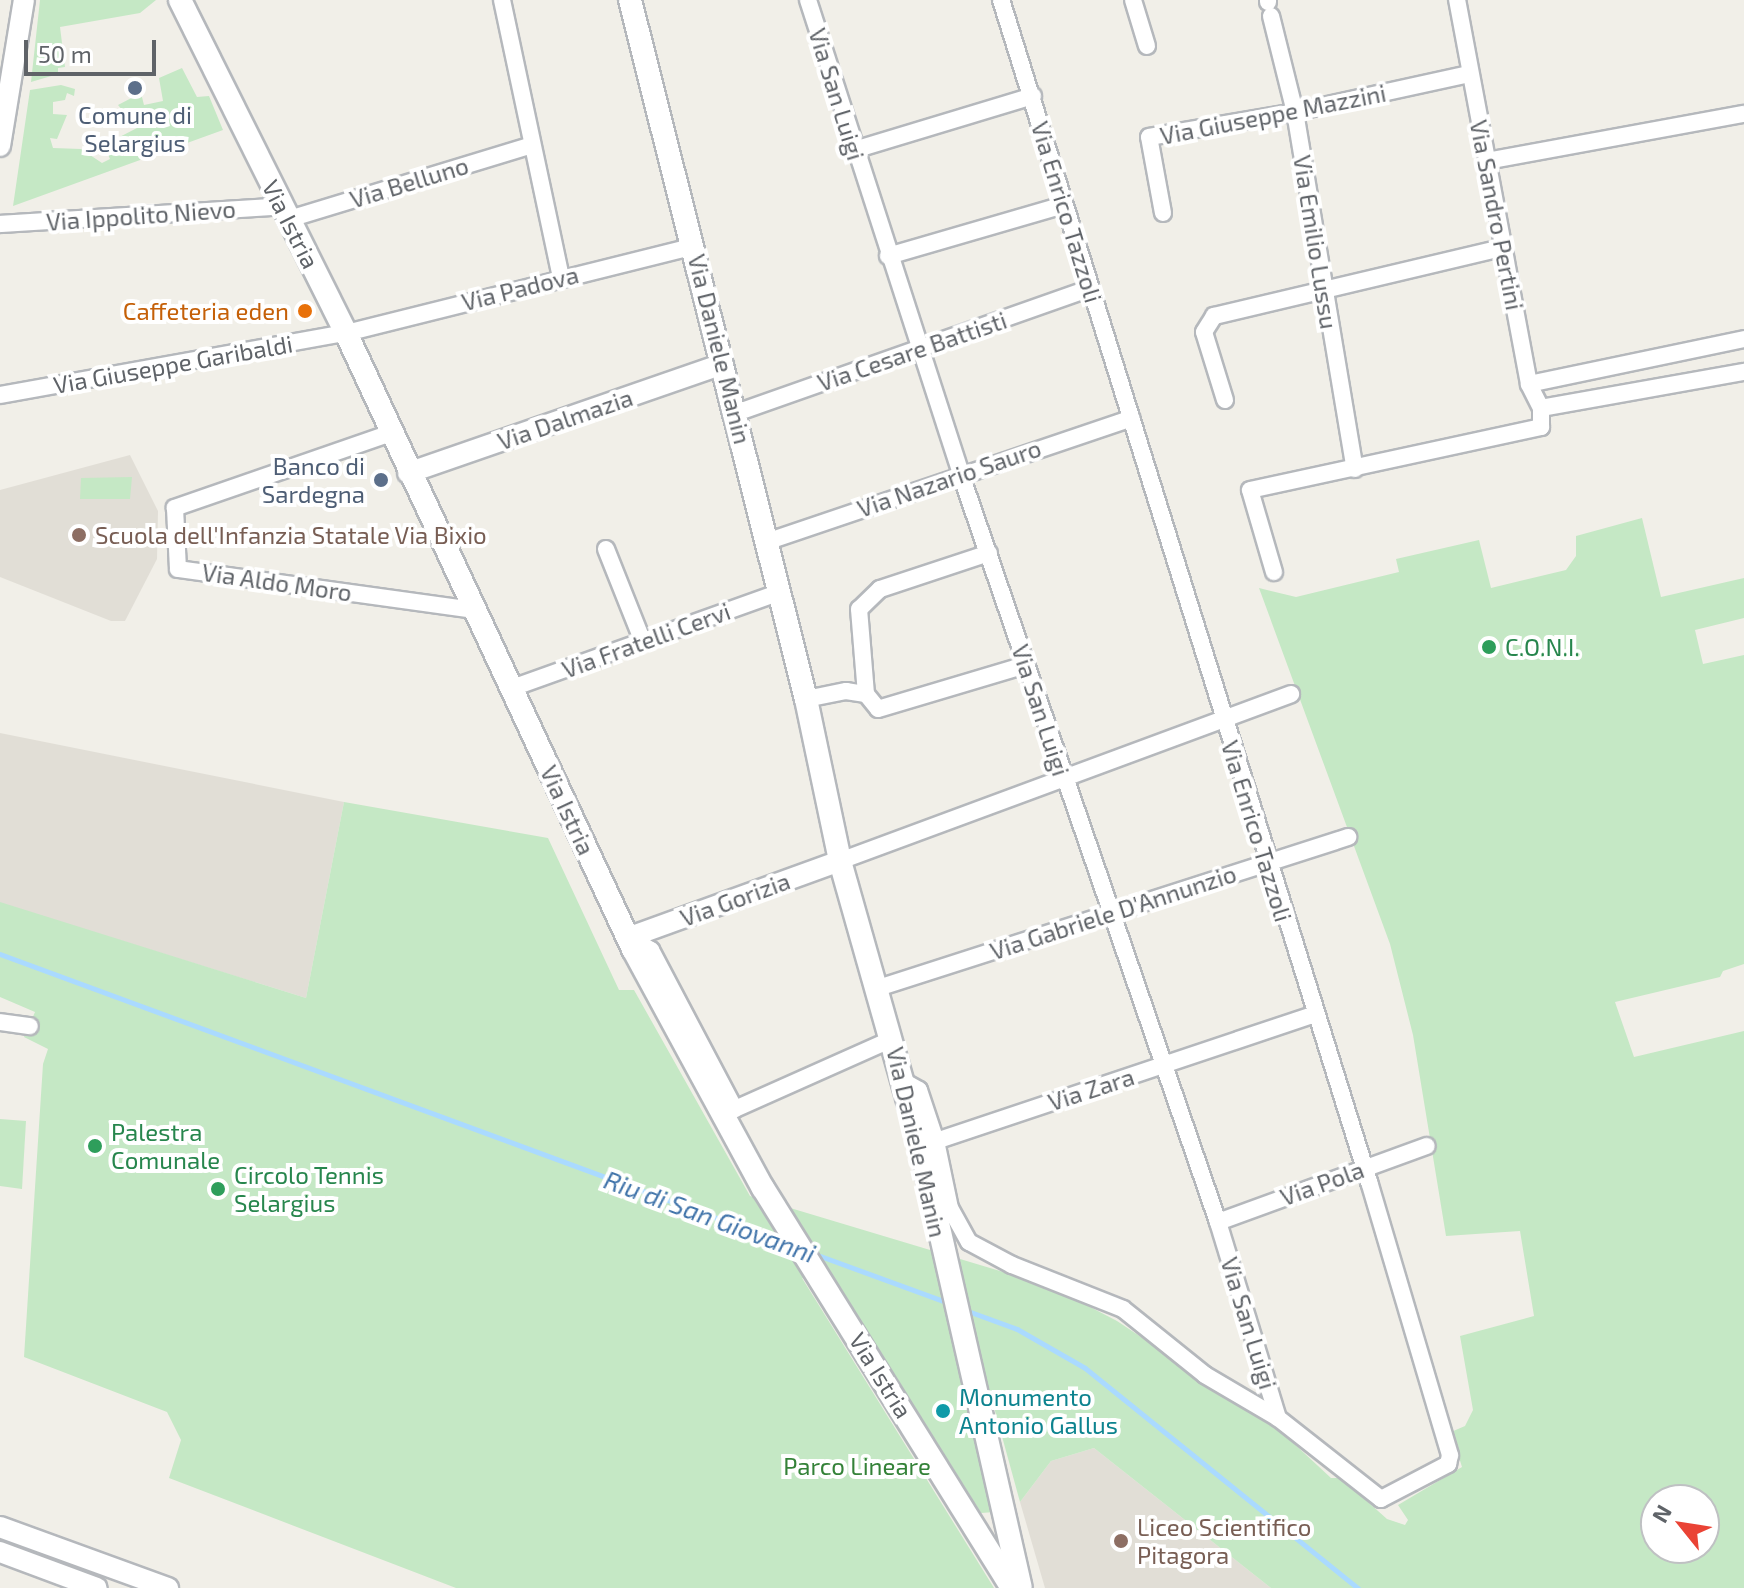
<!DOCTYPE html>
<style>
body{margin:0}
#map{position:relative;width:1744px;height:1588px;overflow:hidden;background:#f1efe8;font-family:"Exo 2",sans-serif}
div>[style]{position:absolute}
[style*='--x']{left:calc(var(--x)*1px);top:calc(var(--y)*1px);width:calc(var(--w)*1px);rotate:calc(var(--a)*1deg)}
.education>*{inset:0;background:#e1ded6}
.green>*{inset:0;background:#c5e8c5}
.stream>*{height:5px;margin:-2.5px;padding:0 2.5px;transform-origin:2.5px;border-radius:2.5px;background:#aadaff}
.roads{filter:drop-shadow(2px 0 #b5b8bc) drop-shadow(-2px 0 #b5b8bc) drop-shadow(0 2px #b5b8bc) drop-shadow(0 -2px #b5b8bc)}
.minor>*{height:16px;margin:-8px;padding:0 8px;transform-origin:8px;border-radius:8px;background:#fff}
.tertiary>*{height:20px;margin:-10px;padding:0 10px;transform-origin:10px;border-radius:10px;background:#fff}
.secondary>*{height:22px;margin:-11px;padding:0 11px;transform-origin:11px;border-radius:11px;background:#fff}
.dots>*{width:22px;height:22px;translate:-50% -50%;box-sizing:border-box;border:4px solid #fff;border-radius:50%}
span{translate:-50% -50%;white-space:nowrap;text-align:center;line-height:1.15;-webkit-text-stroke:8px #fff;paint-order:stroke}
.street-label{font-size:24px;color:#5f6368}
.service-label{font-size:24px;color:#4e5e75}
.right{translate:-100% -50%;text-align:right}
.food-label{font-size:24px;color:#c56008}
.education-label{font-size:24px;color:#785e54}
.left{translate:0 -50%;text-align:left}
.leisure-label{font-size:24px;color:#27864d}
.culture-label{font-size:24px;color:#0d838f}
.park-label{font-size:24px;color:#348238}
.water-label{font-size:26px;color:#4174aa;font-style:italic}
.north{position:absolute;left:1640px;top:1484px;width:80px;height:80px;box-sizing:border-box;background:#fff;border:2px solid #bfc1c3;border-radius:50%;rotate:300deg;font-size:22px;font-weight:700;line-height:32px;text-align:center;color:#5f6368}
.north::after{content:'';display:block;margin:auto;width:28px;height:36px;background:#ea4335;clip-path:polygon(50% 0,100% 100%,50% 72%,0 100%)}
.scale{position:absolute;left:24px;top:40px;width:132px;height:36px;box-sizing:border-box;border:4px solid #5f6368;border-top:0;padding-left:10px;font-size:24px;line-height:28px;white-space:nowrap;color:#5f6368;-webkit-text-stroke:6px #fff;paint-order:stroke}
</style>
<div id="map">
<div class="education">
<div style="clip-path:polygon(130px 455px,158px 511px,157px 559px,125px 621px,111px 621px,0 577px,0 490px)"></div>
<div style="clip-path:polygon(0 733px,344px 802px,306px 998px,0 903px)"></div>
<div style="clip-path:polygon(1094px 1448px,1271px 1588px,1045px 1588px,1020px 1502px,1051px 1461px)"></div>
</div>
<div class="green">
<div style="clip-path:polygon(40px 0,156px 0,140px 13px,60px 27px,65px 67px,58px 68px,58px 74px,31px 82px)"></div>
<div style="clip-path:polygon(182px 68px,197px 97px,209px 96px,223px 130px,13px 206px,30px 90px,61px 85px,75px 89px,74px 96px,67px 93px,65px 100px,53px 102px,53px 114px,67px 115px,57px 139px,50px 138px,53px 148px,81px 149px,102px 163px,110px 159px,104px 145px,137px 128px,118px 105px,141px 93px,144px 105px,163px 101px,159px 78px)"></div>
<div style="clip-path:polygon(132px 477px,130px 499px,80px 499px,81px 478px)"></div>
<div style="clip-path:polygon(evenodd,1642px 518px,1661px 597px,1744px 578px,1744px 618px,1695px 630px,1703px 664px,1744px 655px,1744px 964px,1723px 971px,1720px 977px,1615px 1002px,1634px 1057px,1744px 1031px,1744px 1588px,1271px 1588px,1094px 1448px,1051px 1461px,1020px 1502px,975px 1338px,951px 1335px,995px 1512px,981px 1513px,844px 1294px,802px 1278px,994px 1588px,456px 1588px,169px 1478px,181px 1440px,167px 1412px,24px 1357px,43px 1064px,48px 1049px,24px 1037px,35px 1012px,0 997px,0 902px,306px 998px,344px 802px,548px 838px,619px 990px,634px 990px,750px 1196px,1050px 1286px,1117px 1321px,1275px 1426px,1331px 1478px,1341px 1478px,1387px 1519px,1405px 1525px,1408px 1520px,1398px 1505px,1462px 1467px,1451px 1432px,1465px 1426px,1473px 1410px,1460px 1336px,1534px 1316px,1520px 1231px,1446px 1236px,1413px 1035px,1390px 944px,1259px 588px,1296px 597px,1399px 572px,1396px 559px,1479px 540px,1491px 588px,1566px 570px,1576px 556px,1576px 536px,1642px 518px,1656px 1500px,1704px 1500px,1704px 1548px,1656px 1548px,1656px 1500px)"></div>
<div style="clip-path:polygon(0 1119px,26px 1121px,22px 1189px,0 1186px)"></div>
</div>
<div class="stream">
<div style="--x:0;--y:954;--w:839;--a:20.23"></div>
<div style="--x:812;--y:1253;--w:146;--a:20.1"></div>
<div style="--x:965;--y:1310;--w:55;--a:20.1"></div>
<div style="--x:1017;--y:1329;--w:78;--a:29.8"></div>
<div style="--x:1085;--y:1368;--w:351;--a:38.9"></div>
</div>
<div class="roads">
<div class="minor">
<div style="--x:502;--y:0;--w:283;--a:78"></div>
<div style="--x:808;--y:0;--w:496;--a:72.1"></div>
<div style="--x:960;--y:472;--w:793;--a:71.02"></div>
<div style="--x:1218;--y:1222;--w:205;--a:73"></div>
<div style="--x:1133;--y:0;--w:48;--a:73.1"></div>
<div style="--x:1268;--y:0;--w:2;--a:90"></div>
<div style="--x:1271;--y:16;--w:99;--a:76"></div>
<div style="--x:1295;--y:112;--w:362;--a:80.5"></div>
<div style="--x:854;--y:150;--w:187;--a:-16.8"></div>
<div style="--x:1487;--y:161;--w:261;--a:-10.4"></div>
<div style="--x:1163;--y:213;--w:77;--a:-100.4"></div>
<div style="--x:1149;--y:137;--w:148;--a:-9.7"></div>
<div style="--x:1295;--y:112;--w:179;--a:-12.3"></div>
<div style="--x:289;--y:219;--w:251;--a:-16.9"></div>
<div style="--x:0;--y:224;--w:284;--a:-3.6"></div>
<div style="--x:888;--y:256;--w:182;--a:-16.2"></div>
<div style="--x:1529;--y:384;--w:220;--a:-11.8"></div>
<div style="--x:0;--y:395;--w:352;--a:-10.2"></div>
<div style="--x:346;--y:333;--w:359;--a:-14"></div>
<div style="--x:1225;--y:400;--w:71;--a:-107.2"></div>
<div style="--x:1204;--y:332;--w:19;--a:-58"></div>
<div style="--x:1214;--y:316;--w:296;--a:-13.3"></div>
<div style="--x:1541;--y:408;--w:206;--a:-10.1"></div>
<div style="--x:736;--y:413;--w:374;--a:-19.4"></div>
<div style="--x:391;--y:433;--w:229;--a:160.9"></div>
<div style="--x:175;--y:508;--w:61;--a:87.2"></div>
<div style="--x:178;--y:569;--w:299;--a:7.9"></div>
<div style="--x:766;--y:542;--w:386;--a:-18.7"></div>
<div style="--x:606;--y:549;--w:100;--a:68.3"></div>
<div style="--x:989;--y:553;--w:115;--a:161.7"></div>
<div style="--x:880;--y:589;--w:29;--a:136"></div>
<div style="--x:859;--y:609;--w:85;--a:85.3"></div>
<div style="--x:866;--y:694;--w:19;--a:51"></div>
<div style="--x:878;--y:709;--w:154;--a:-16.6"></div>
<div style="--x:1274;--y:572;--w:85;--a:-106.3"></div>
<div style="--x:1250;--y:490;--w:298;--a:-12.2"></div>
<div style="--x:1541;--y:427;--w:19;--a:-90"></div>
<div style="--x:1541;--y:408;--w:27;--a:-117"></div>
<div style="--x:1529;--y:384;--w:391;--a:-100.6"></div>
<div style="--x:512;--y:688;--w:285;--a:-19.7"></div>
<div style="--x:806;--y:699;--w:41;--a:-11.3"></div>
<div style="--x:846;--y:691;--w:20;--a:9"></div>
<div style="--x:840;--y:861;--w:481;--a:-20.3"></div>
<div style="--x:630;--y:937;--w:25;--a:32"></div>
<div style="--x:651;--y:950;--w:180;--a:62.2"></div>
<div style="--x:735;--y:1109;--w:172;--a:-24"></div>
<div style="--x:878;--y:988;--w:494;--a:-17.8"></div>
<div style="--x:0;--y:1022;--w:30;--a:8"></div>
<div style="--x:903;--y:1081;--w:18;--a:29"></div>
<div style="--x:919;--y:1090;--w:54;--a:71.6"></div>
<div style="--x:936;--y:1141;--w:397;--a:-18.5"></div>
<div style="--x:936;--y:1141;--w:68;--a:78.2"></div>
<div style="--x:950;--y:1208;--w:39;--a:61"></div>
<div style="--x:969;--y:1242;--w:49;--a:28.1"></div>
<div style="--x:1012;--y:1265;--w:119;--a:21.6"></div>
<div style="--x:1123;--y:1309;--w:105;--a:38.8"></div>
<div style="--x:1205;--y:1375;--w:85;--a:30.5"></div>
<div style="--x:1278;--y:1418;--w:131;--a:38.2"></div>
<div style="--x:1381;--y:1499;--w:76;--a:-27.6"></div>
<div style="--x:1448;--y:1464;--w:9;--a:-77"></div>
<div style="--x:1450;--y:1455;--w:285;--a:-106.5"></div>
<div style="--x:1369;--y:1182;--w:1238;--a:-107.29"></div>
<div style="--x:1218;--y:1222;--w:222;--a:-20"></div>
</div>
<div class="tertiary">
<div style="--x:0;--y:146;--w:148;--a:-80.7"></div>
<div style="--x:408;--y:473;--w:333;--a:-19.1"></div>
<div style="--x:630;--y:937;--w:223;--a:-19.9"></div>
<div style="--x:0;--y:1527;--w:179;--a:20"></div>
<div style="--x:0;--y:1552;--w:103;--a:20.4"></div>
</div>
<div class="secondary">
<div style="--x:180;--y:0;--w:372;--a:63.5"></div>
<div style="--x:346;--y:333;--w:680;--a:65.02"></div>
<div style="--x:633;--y:949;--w:272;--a:61.5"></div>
<div style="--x:763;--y:1188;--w:471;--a:58.1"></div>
<div style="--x:630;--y:0;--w:721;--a:75.87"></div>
<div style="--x:806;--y:699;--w:166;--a:78.1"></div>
<div style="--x:840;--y:861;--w:294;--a:74.2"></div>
<div style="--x:920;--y:1144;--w:454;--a:77.2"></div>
</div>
</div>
<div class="dots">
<div style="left:135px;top:88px;background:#5c6f8a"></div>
<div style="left:305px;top:311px;background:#e8710a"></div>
<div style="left:381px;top:480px;background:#5c6f8a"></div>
<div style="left:79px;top:535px;background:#8d6e63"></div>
<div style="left:1489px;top:647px;background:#2e9e5b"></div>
<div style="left:95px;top:1146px;background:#2e9e5b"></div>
<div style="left:218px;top:1189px;background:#2e9e5b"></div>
<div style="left:943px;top:1411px;background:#0f9aa8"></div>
<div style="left:1121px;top:1541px;background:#8d6e63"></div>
</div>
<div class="street-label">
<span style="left:837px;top:94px;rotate:73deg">Via San Luigi</span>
<span style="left:1273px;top:114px;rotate:-11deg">Via Giuseppe Mazzini</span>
<span style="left:409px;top:182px;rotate:-17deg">Via Belluno</span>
<span style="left:1067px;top:212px;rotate:73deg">Via Enrico Tazzoli</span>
<span style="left:141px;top:215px;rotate:-4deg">Via Ippolito Nievo</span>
<span style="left:1497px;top:215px;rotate:79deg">Via Sandro Pertini</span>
<span style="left:291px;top:224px;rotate:63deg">Via Istria</span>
<span style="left:1316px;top:242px;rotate:81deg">Via Emilio Lussu</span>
<span style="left:520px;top:288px;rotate:-14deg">Via Padova</span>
<span style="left:720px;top:349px;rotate:76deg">Via Daniele Manin</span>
<span style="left:912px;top:351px;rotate:-19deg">Via Cesare Battisti</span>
<span style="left:173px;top:364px;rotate:-10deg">Via Giuseppe Garibaldi</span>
<span style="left:565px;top:419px;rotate:-19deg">Via Dalmazia</span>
<span style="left:949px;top:478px;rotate:-19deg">Via Nazario Sauro</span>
<span style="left:277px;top:582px;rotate:8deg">Via Aldo Moro</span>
<span style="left:646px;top:640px;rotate:-20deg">Via Fratelli Cervi</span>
<span style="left:1041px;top:710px;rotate:72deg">Via San Luigi</span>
<span style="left:568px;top:810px;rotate:65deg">Via Istria</span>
<span style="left:1257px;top:831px;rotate:73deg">Via Enrico Tazzoli</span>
<span style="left:735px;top:899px;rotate:-20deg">Via Gorizia</span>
<span style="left:1113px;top:912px;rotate:-18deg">Via Gabriele D'Annunzio</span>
<span style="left:1091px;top:1089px;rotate:-18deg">Via Zara</span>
<span style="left:917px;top:1142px;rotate:77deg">Via Daniele Manin</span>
<span style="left:1322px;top:1183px;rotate:-20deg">Via Pola</span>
<span style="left:1249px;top:1323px;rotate:73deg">Via San Luigi</span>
<span style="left:881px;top:1375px;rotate:58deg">Via Istria</span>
</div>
<div class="service-label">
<span style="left:135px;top:129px">Comune di<br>Selargius</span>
<span class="right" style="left:365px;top:480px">Banco di<br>Sardegna</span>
</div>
<div class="food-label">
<span class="right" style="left:289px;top:311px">Caffeteria eden</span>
</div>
<div class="education-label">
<span class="left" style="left:95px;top:535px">Scuola dell'Infanzia Statale Via Bixio</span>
<span class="left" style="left:1137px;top:1541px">Liceo Scientifico<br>Pitagora</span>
</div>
<div class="leisure-label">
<span class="left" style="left:1505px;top:647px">C.O.N.I.</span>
<span class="left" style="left:111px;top:1146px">Palestra<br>Comunale</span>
<span class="left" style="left:234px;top:1189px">Circolo Tennis<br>Selargius</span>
</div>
<div class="culture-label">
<span class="left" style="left:959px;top:1411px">Monumento<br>Antonio Gallus</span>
</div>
<div class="park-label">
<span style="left:857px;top:1466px">Parco Lineare</span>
</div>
<div class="water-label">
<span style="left:710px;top:1216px;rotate:20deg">Riu di San Giovanni</span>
</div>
<div class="north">N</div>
<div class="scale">50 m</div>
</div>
